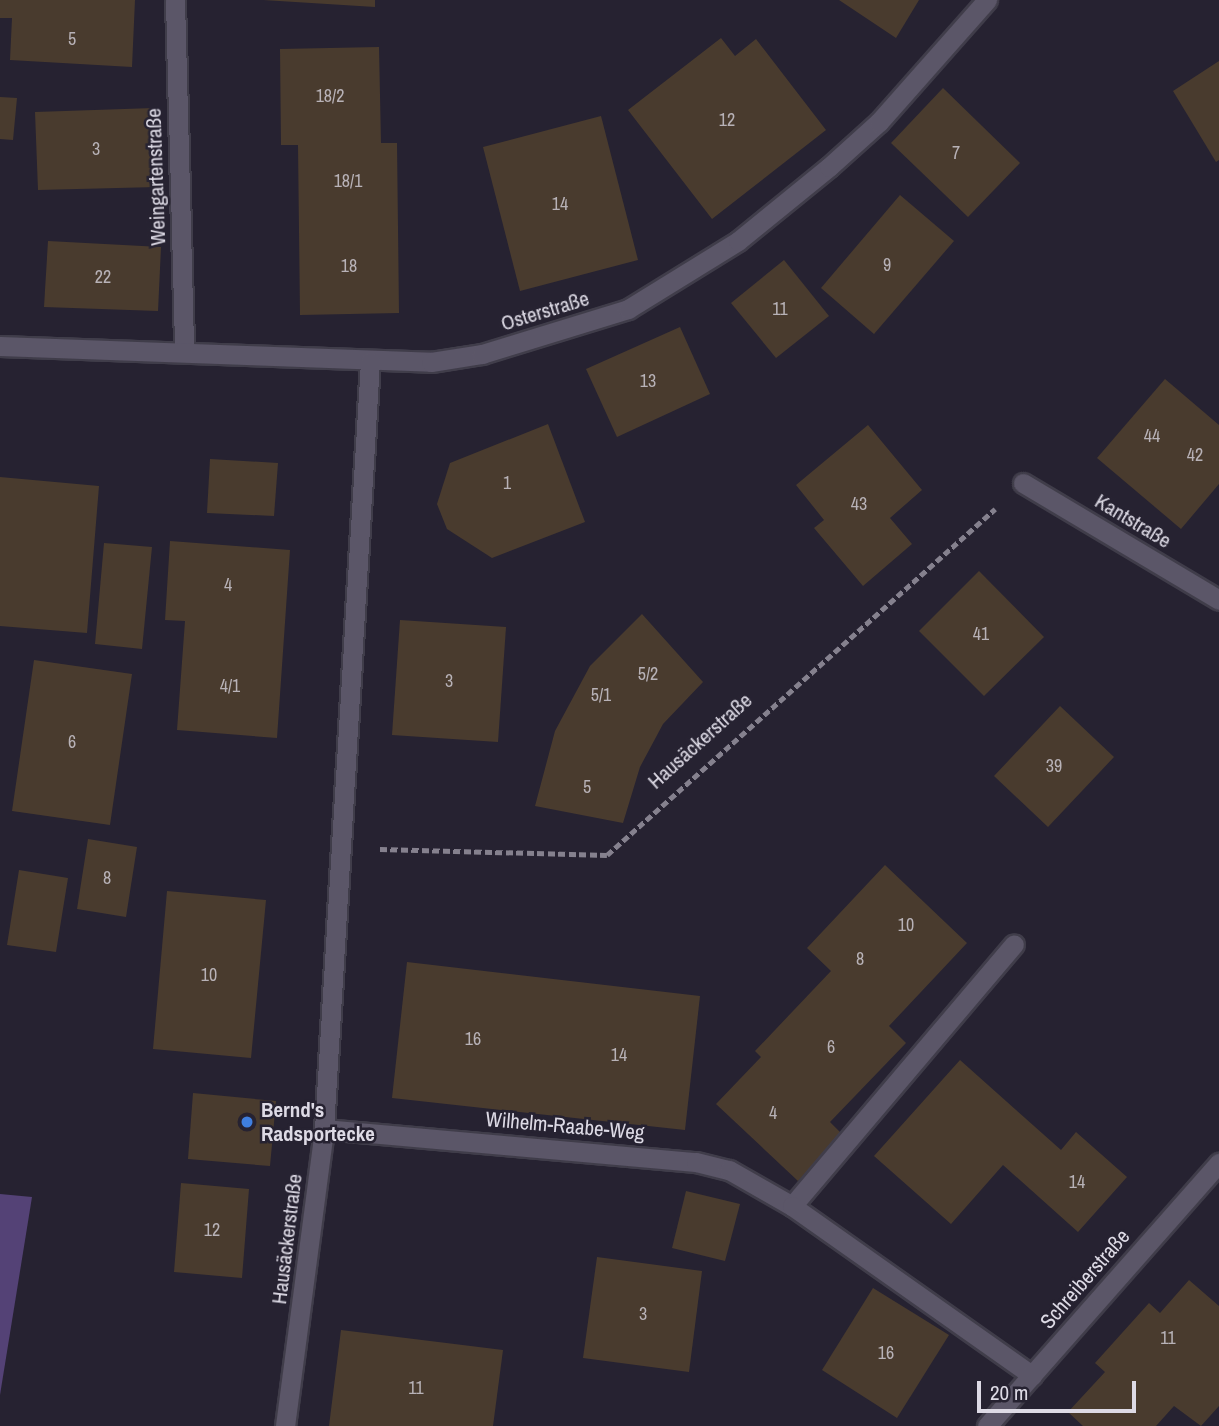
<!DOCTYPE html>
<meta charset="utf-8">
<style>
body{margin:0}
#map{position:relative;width:1219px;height:1426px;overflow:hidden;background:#262231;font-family:"Archivo Narrow",sans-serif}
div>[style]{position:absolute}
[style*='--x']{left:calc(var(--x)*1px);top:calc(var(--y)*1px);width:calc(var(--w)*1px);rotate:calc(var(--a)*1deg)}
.green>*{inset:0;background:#544276}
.building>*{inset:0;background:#493b2e}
.path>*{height:4.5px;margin-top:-2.25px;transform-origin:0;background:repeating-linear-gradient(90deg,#85818e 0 7px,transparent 0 10.5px)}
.roads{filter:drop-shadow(2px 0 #403d4a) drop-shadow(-2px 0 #403d4a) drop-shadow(0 2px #403d4a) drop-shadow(0 -2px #403d4a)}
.minor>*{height:19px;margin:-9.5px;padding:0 9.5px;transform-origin:9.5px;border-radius:9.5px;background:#5b5668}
.dots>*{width:19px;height:19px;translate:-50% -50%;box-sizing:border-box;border:4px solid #262231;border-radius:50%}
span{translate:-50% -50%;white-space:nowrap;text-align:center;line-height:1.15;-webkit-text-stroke:5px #262231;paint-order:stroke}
.number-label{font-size:18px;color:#b8b2b7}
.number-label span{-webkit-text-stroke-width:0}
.street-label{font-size:21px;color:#dddae5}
.poi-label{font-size:21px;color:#dddae5;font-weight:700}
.left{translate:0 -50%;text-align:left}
.scale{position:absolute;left:977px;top:1381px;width:159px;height:32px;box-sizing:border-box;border:4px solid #dddae5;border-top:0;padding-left:9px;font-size:21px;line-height:24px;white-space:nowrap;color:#dddae5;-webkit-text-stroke:5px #262231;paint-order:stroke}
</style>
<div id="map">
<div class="green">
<div style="clip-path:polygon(0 1194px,32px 1197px,0 1395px)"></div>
</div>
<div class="building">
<div style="clip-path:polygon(0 0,135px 0,132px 67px,10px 60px,12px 18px,0 18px)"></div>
<div style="clip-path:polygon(263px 0,375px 0,375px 7px)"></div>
<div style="clip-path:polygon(839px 0,919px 0,896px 38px)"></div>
<div style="clip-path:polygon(721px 38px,735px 56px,756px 39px,826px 130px,712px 219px,628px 110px)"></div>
<div style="clip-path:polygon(379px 47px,381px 143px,397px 143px,399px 313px,300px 315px,298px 145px,281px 145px,280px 49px)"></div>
<div style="clip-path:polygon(1219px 61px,1219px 160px,1216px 162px,1173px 91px)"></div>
<div style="clip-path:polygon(943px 88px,1020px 163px,968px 217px,891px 143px)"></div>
<div style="clip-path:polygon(0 97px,17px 98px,13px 140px,0 139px)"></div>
<div style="clip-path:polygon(154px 108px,157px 187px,38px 190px,35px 112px)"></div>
<div style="clip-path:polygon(601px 116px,638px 260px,520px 291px,483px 147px)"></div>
<div style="clip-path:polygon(900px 195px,954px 241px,874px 334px,821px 288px)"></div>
<div style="clip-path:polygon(48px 241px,161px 247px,158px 311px,44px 307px)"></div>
<div style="clip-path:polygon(784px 260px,829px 316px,776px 358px,731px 303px)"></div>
<div style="clip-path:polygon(680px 327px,710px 394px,617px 437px,586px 369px)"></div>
<div style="clip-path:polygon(1165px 379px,1219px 425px,1219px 484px,1181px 529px,1097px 458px)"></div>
<div style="clip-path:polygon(548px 424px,585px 522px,492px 558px,447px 529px,437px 504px,450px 463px)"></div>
<div style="clip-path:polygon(868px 425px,922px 490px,890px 518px,912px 544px,863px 586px,814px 528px,824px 520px,796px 485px)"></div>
<div style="clip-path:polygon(210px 459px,278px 463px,274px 516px,207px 513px)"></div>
<div style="clip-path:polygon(0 477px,99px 486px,87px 633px,0 626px)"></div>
<div style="clip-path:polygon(170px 541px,290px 550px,277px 738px,177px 730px,185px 621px,165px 620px)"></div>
<div style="clip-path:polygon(104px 543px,152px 547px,142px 649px,95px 644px)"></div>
<div style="clip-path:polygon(979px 571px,1044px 637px,984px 696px,919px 631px)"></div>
<div style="clip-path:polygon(642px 614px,703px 682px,663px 724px,640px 767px,623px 823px,535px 806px,555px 731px,590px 666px)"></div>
<div style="clip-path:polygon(400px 620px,506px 627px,498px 742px,392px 735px)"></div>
<div style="clip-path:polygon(34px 660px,132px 674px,110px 825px,12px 811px)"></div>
<div style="clip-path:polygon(1060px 706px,1114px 757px,1048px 827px,994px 776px)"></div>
<div style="clip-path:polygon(88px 839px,137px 847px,126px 917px,77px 909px)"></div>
<div style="clip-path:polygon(885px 865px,967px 943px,889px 1026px,906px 1043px,830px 1122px,842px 1134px,798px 1181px,716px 1104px,761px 1057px,755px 1051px,831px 971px,807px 948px)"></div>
<div style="clip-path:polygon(19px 870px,68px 878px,56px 952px,7px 945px)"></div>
<div style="clip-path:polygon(167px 891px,266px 900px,251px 1058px,153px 1049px)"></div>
<div style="clip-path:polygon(407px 962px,700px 996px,685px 1130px,392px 1098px)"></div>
<div style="clip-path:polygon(960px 1060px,1061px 1150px,1076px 1132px,1127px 1177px,1078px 1232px,1003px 1165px,951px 1224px,874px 1156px)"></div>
<div style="clip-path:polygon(193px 1093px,276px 1101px,270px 1166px,188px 1159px)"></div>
<div style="clip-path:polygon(181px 1183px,249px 1189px,242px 1278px,174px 1272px)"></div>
<div style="clip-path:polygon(686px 1191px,740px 1204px,725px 1261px,672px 1248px)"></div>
<div style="clip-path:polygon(597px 1257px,702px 1271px,689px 1372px,583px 1358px)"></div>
<div style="clip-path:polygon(1189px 1280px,1219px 1306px,1219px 1406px,1201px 1426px,1174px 1406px,1156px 1426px,1083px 1426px,1068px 1412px,1105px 1372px,1095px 1363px,1149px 1303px,1160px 1313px)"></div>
<div style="clip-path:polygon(873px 1288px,949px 1335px,897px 1418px,822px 1370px)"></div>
<div style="clip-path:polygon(341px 1330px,503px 1350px,493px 1426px,329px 1426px)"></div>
</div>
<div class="path">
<div style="--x:380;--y:849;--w:227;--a:1.5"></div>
<div style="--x:607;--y:855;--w:520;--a:-41.73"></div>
</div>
<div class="roads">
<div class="minor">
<div style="--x:175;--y:0;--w:352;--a:88.5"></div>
<div style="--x:0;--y:346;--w:431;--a:2.1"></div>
<div style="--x:431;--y:362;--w:52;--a:-8.9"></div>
<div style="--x:482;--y:354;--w:153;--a:-17.1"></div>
<div style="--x:628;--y:309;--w:129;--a:-31.7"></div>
<div style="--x:738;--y:241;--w:117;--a:-39.1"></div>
<div style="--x:829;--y:167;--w:67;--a:-42"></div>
<div style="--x:879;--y:122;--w:163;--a:-48.5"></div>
<div style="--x:1023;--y:483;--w:228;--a:30.8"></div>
<div style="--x:324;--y:1129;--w:373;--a:5.1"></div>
<div style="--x:696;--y:1162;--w:34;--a:14"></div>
<div style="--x:729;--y:1170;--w:73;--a:29.7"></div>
<div style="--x:792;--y:1206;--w:343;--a:-49.7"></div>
<div style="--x:792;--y:1206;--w:294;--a:35.2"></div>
<div style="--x:285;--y:1426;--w:300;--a:-82.5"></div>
<div style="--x:324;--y:1129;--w:769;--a:-86.57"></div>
<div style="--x:987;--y:1426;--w:351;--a:-48.6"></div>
</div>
</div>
<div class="dots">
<div style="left:247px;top:1122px;background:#3f7fe0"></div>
</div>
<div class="number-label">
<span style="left:72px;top:39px">5</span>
<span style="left:330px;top:96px">18/2</span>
<span style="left:727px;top:120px">12</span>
<span style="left:96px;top:149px">3</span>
<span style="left:956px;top:153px">7</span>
<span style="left:348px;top:181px">18/1</span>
<span style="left:560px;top:204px">14</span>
<span style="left:887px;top:265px">9</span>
<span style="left:349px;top:266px">18</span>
<span style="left:103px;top:277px">22</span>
<span style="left:780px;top:309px">11</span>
<span style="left:648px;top:381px">13</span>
<span style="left:1152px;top:436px">44</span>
<span style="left:1195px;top:455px">42</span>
<span style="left:507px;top:483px">1</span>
<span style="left:859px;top:504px">43</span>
<span style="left:228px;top:585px">4</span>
<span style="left:981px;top:634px">41</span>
<span style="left:648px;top:674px">5/2</span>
<span style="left:449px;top:681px">3</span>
<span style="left:230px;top:686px">4/1</span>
<span style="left:601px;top:695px">5/1</span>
<span style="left:72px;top:742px">6</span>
<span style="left:1054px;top:766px">39</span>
<span style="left:587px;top:787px">5</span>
<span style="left:107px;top:878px">8</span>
<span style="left:906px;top:925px">10</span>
<span style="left:860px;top:959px">8</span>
<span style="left:209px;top:975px">10</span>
<span style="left:473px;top:1039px">16</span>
<span style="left:831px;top:1047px">6</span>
<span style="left:619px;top:1055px">14</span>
<span style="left:773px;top:1113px">4</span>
<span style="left:1077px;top:1182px">14</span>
<span style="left:212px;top:1230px">12</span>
<span style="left:643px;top:1314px">3</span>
<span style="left:1168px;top:1338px">11</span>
<span style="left:886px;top:1353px">16</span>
<span style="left:416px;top:1388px">11</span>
</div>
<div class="street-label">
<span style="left:156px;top:177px;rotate:-92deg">Weingartenstraße</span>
<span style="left:545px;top:311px;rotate:-17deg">Osterstraße</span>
<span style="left:1133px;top:521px;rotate:31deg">Kantstraße</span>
<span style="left:700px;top:741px;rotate:-42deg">Hausäckerstraße</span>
<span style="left:565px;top:1126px;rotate:5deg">Wilhelm-Raabe-Weg</span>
<span style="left:287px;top:1239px;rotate:-83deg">Hausäckerstraße</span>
<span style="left:1085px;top:1279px;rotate:-49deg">Schreiberstraße</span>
</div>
<div class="poi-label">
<span class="left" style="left:261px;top:1122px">Bernd's<br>Radsportecke</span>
</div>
<div class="scale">20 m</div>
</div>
